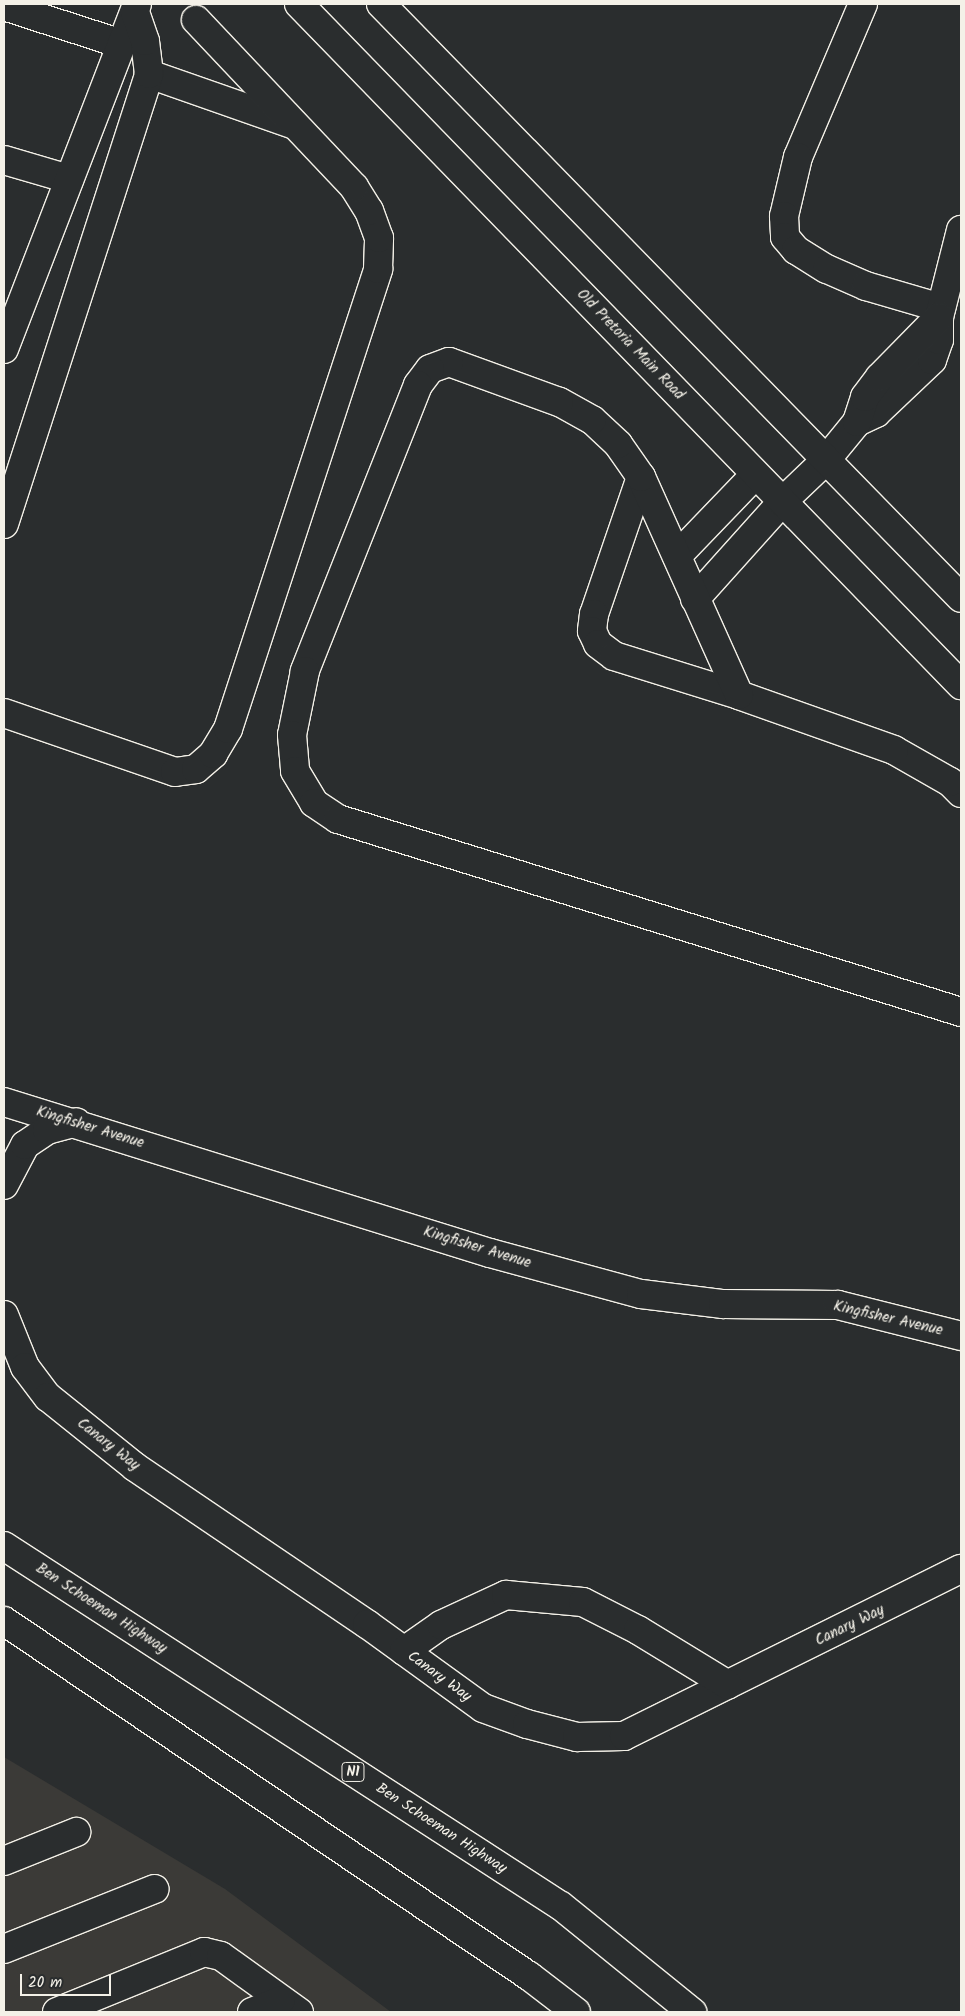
<!DOCTYPE html>
<style>
body{margin:0}
#map{position:relative;width:965px;height:2016px;overflow:hidden;background:#2a2d2e;font-family:Kalam,sans-serif}
div>[style]{position:absolute}
[style*='--x']{left:calc(var(--x)*1px);top:calc(var(--y)*1px);width:calc(var(--w)*1px);rotate:calc(var(--a)*1deg)}
.built>*{inset:0;background:#3b3a37}
.roads{filter:drop-shadow(1px 0 #f4f1e8) drop-shadow(-1px 0 #f4f1e8) drop-shadow(0 1px #f4f1e8) drop-shadow(0 -1px #f4f1e8)}
.minor>*{height:28px;margin:-14px;padding:0 14px;transform-origin:14px;border-radius:14px;background:#2a2d2e}
.major>*{height:28px;margin:-14px;padding:0 14px;transform-origin:14px;border-radius:14px;background:#2a2d2e}
.highway>*{height:28px;margin:-14px;padding:0 14px;transform-origin:14px;border-radius:14px;background:#2a2d2e}
span{translate:-50% -50%;white-space:nowrap;text-align:center;line-height:1.15;-webkit-text-stroke:4px #2a2d2e;paint-order:stroke}
.shield-label span{padding:1px 4px;background:#2a2d2e;border:1px solid;border-radius:4px;-webkit-text-stroke-width:0}
.shield-label{font-size:14px;color:#f4f1e8;font-weight:700}
.street-label{font-size:15px;color:#f4f1e8}
.frame{position:absolute;inset:0;border:5px solid #f4f1e8;pointer-events:none}
.scale{position:absolute;left:20px;top:1974px;width:91px;height:22px;box-sizing:border-box;border:2px solid #f4f1e8;border-top:0;padding-left:6px;font-size:15px;line-height:18px;white-space:nowrap;color:#f4f1e8;-webkit-text-stroke:4px #2a2d2e;paint-order:stroke}
</style>
<div id="map">
<div class="built">
<div style="clip-path:polygon(4px 1757px,225px 1889px,391px 2012px,4px 2012px)"></div>
</div>
<div class="roads">
<div class="minor">
<div style="--x:863;--y:4;--w:166;--a:113"></div>
<div style="--x:798;--y:157;--w:61;--a:103.3"></div>
<div style="--x:784;--y:216;--w:21;--a:87"></div>
<div style="--x:785;--y:237;--w:17;--a:50"></div>
<div style="--x:796;--y:250;--w:36;--a:32"></div>
<div style="--x:827;--y:269;--w:43;--a:23.6"></div>
<div style="--x:866;--y:286;--w:78;--a:16.3"></div>
<div style="--x:4;--y:6;--w:124;--a:17.9"></div>
<div style="--x:149;--y:74;--w:151;--a:19.3"></div>
<div style="--x:4;--y:160;--w:68;--a:16.3"></div>
<div style="--x:4;--y:349;--w:369;--a:-68.9"></div>
<div style="--x:857;--y:422;--w:21;--a:-25"></div>
<div style="--x:876;--y:413;--w:77;--a:-43.4"></div>
<div style="--x:932;--y:360;--w:21;--a:-71"></div>
<div style="--x:939;--y:340;--w:23;--a:-90"></div>
<div style="--x:939;--y:317;--w:90;--a:-75.8"></div>
<div style="--x:641;--y:477;--w:145;--a:108.9"></div>
<div style="--x:594;--y:614;--w:17;--a:97"></div>
<div style="--x:592;--y:631;--w:14;--a:65"></div>
<div style="--x:598;--y:644;--w:20;--a:37"></div>
<div style="--x:614;--y:656;--w:131;--a:17.3"></div>
<div style="--x:4;--y:524;--w:473;--a:-72.1"></div>
<div style="--x:149;--y:74;--w:33;--a:-97"></div>
<div style="--x:145;--y:41;--w:31;--a:-109"></div>
<div style="--x:677;--y:556;--w:112;--a:-46.1"></div>
<div style="--x:695;--y:599;--w:130;--a:-48.1"></div>
<div style="--x:782;--y:502;--w:61;--a:-43.7"></div>
<div style="--x:826;--y:460;--w:49;--a:-50.8"></div>
<div style="--x:857;--y:422;--w:26;--a:-72"></div>
<div style="--x:865;--y:397;--w:25;--a:-53"></div>
<div style="--x:880;--y:377;--w:84;--a:-45.5"></div>
<div style="--x:4;--y:713;--w:181;--a:19"></div>
<div style="--x:175;--y:772;--w:21;--a:-8"></div>
<div style="--x:196;--y:769;--w:23;--a:-41"></div>
<div style="--x:213;--y:754;--w:29;--a:-59"></div>
<div style="--x:228;--y:729;--w:484;--a:-71.9"></div>
<div style="--x:378;--y:269;--w:31;--a:-88"></div>
<div style="--x:379;--y:238;--w:29;--a:-110"></div>
<div style="--x:369;--y:211;--w:28;--a:-122"></div>
<div style="--x:354;--y:187;--w:230;--a:-133.4"></div>
<div style="--x:961;--y:793;--w:16;--a:-135"></div>
<div style="--x:950;--y:782;--w:64;--a:-150.3"></div>
<div style="--x:894;--y:750;--w:164;--a:-160.5"></div>
<div style="--x:739;--y:695;--w:239;--a:-114.2"></div>
<div style="--x:641;--y:477;--w:40;--a:-124.9"></div>
<div style="--x:618;--y:444;--w:35;--a:-137"></div>
<div style="--x:592;--y:420;--w:38;--a:-151"></div>
<div style="--x:559;--y:402;--w:117;--a:-160"></div>
<div style="--x:449;--y:362;--w:20;--a:160"></div>
<div style="--x:430;--y:369;--w:20;--a:127"></div>
<div style="--x:418;--y:385;--w:308;--a:111.6"></div>
<div style="--x:305;--y:671;--w:65;--a:101.5"></div>
<div style="--x:292;--y:735;--w:36;--a:85"></div>
<div style="--x:295;--y:771;--w:37;--a:59"></div>
<div style="--x:314;--y:803;--w:29;--a:34"></div>
<div style="--x:338;--y:819;--w:652;--a:17.21"></div>
<div style="--x:4;--y:1102;--w:509;--a:17.26"></div>
<div style="--x:490;--y:1253;--w:156;--a:15.2"></div>
<div style="--x:641;--y:1294;--w:83;--a:7"></div>
<div style="--x:723;--y:1304;--w:115;--a:0.5"></div>
<div style="--x:838;--y:1305;--w:127;--a:14.1"></div>
<div style="--x:4;--y:1185;--w:45;--a:-62.3"></div>
<div style="--x:25;--y:1145;--w:27;--a:-34"></div>
<div style="--x:47;--y:1130;--w:30;--a:-15"></div>
<div style="--x:4;--y:1315;--w:56;--a:68"></div>
<div style="--x:25;--y:1367;--w:38;--a:53"></div>
<div style="--x:48;--y:1397;--w:112;--a:38.8"></div>
<div style="--x:135;--y:1467;--w:280;--a:34.1"></div>
<div style="--x:367;--y:1624;--w:143;--a:35.9"></div>
<div style="--x:483;--y:1708;--w:47;--a:20"></div>
<div style="--x:527;--y:1724;--w:52;--a:14.6"></div>
<div style="--x:577;--y:1737;--w:47;--a:-1.2"></div>
<div style="--x:624;--y:1736;--w:376;--a:-26.4"></div>
<div style="--x:404;--y:1651;--w:45;--a:-35.1"></div>
<div style="--x:441;--y:1625;--w:72;--a:-24.8"></div>
<div style="--x:506;--y:1595;--w:77;--a:5.2"></div>
<div style="--x:583;--y:1602;--w:62;--a:27"></div>
<div style="--x:638;--y:1630;--w:105;--a:31.4"></div>
<div style="--x:4;--y:1861;--w:78;--a:-21.9"></div>
<div style="--x:4;--y:1949;--w:162;--a:-21.7"></div>
<div style="--x:57;--y:2012;--w:159;--a:-22.2"></div>
<div style="--x:204;--y:1952;--w:17;--a:13"></div>
<div style="--x:221;--y:1956;--w:96;--a:35.7"></div>
<div style="--x:252;--y:2012;--w:31;--a:-22"></div>
</div>
<div class="major">
<div style="--x:299;--y:4;--w:950;--a:45.81"></div>
<div style="--x:381;--y:4;--w:830;--a:45.68"></div>
</div>
<div class="highway">
<div style="--x:4;--y:1546;--w:663;--a:32.88"></div>
<div style="--x:561;--y:1906;--w:169;--a:39"></div>
<div style="--x:4;--y:1621;--w:634;--a:34.07"></div>
<div style="--x:529;--y:1976;--w:59;--a:37.5"></div>
</div>
</div>
<div class="shield-label">
<span style="left:353px;top:1772px">N1</span>
</div>
<div class="street-label">
<span style="left:630px;top:345px;rotate:46deg">Old Pretoria Main Road</span>
<span style="left:90px;top:1128px;rotate:17deg">Kingfisher Avenue</span>
<span style="left:477px;top:1248px;rotate:17deg">Kingfisher Avenue</span>
<span style="left:888px;top:1319px;rotate:13deg">Kingfisher Avenue</span>
<span style="left:108px;top:1445px;rotate:38deg">Canary Way</span>
<span style="left:101px;top:1609px;rotate:33deg">Ben Schoeman Highway</span>
<span style="left:850px;top:1626px;rotate:-26deg">Canary Way</span>
<span style="left:439px;top:1677px;rotate:36deg">Canary Way</span>
<span style="left:441px;top:1829px;rotate:33deg">Ben Schoeman Highway</span>
</div>
<div class="frame"></div>
<div class="scale">20 m</div>
</div>
